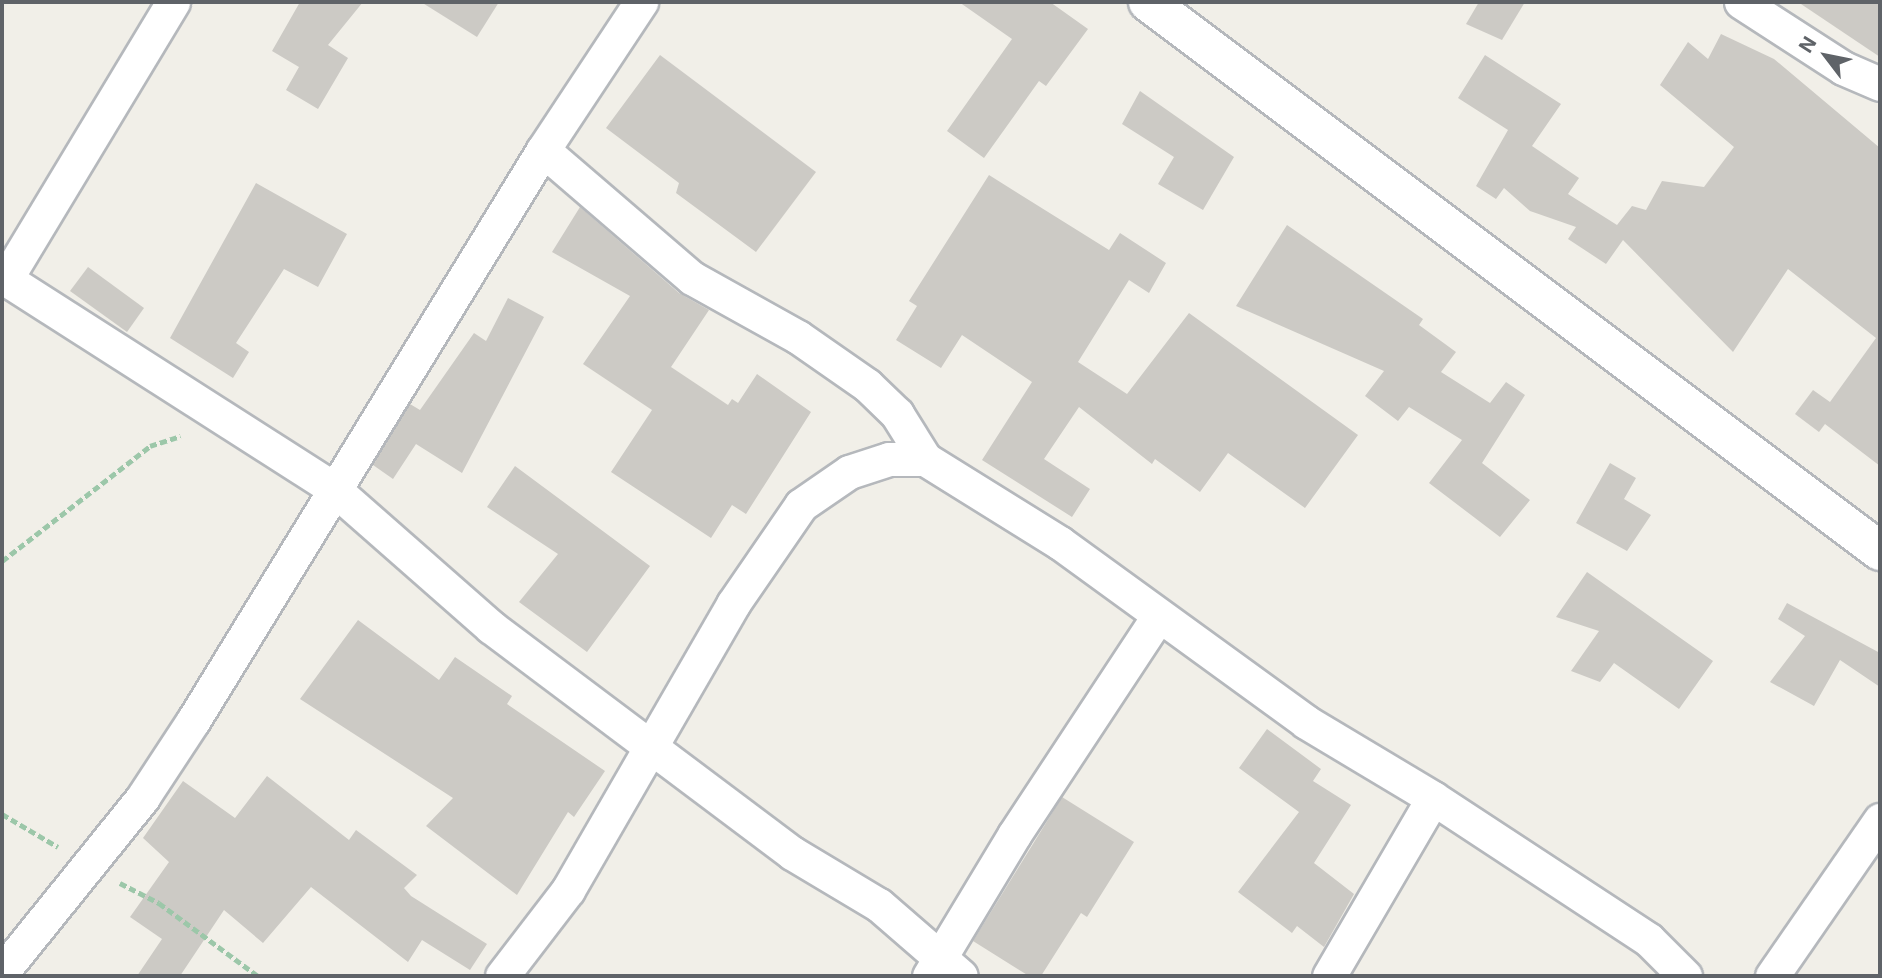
<!DOCTYPE html>
<style>
body{margin:0}
#map{position:relative;width:1882px;height:978px;overflow:hidden;background:#f1efe8;font-family:Inter,sans-serif}
div>[style]{position:absolute}
[style*='--x']{left:calc(var(--x)*1px);top:calc(var(--y)*1px);width:calc(var(--w)*1px);rotate:calc(var(--a)*1deg)}
.building>*{inset:0;background:#cccac5}
.path>*{height:4.5px;margin-top:-2.25px;transform-origin:0;background:repeating-linear-gradient(90deg,#9cc7a9 0 7px,transparent 0 10.5px)}
.roads{filter:drop-shadow(2px 0 #b5b8bc) drop-shadow(-2px 0 #b5b8bc) drop-shadow(0 2px #b5b8bc) drop-shadow(0 -2px #b5b8bc)}
.street>*{height:33px;margin:-16.5px;padding:0 16.5px;transform-origin:16.5px;border-radius:16.5px;background:#fff}
.secondary>*{height:38px;margin:-19px;padding:0 19px;transform-origin:19px;border-radius:19px;background:#fff}
span{translate:-50% -50%;white-space:nowrap;text-align:center;line-height:1.15;-webkit-text-stroke:5px #fff;paint-order:stroke}
.frame{position:absolute;inset:0;border:4px solid #5f6368;pointer-events:none}
.north{position:absolute;left:1791px;top:21px;width:70px;height:70px;-webkit-text-stroke:5px #fff;paint-order:stroke;rotate:302deg;font-size:19px;font-weight:700;line-height:28px;text-align:center;color:#5f6368}
.north::after{content:'';display:block;margin:auto;width:24px;height:32px;background:#5f6368;clip-path:polygon(50% 0,100% 100%,50% 72%,0 100%)}
</style>
<div id="map">
<div class="building">
<div style="clip-path:polygon(300px 2px,363px 2px,328px 45px,348px 58px,318px 109px,286px 90px,299px 67px,272px 51px)"></div>
<div style="clip-path:polygon(421px 2px,499px 2px,477px 37px)"></div>
<div style="clip-path:polygon(959px 2px,1050px 2px,1088px 29px,1046px 86px,1039px 81px,984px 158px,947px 131px,1012px 39px)"></div>
<div style="clip-path:polygon(1479px 2px,1525px 2px,1502px 40px,1466px 24px)"></div>
<div style="clip-path:polygon(1798px 2px,1880px 2px,1880px 57px)"></div>
<div style="clip-path:polygon(1721px 34px,1774px 59px,1880px 148px,1880px 466px,1825px 424px,1819px 432px,1795px 414px,1813px 390px,1830px 402px,1876px 338px,1788px 269px,1733px 352px,1623px 240px,1606px 264px,1568px 239px,1576px 227px,1530px 211px,1504px 188px,1496px 199px,1476px 186px,1508px 130px,1458px 98px,1485px 55px,1561px 104px,1532px 146px,1579px 178px,1568px 194px,1617px 225px,1632px 206px,1646px 210px,1662px 181px,1704px 187px,1734px 147px,1660px 85px,1688px 42px,1708px 59px)"></div>
<div style="clip-path:polygon(660px 55px,816px 172px,756px 252px,676px 193px,679px 183px,606px 128px)"></div>
<div style="clip-path:polygon(1140px 91px,1234px 157px,1203px 210px,1158px 184px,1174px 157px,1122px 124px)"></div>
<div style="clip-path:polygon(989px 175px,1109px 250px,1120px 233px,1166px 263px,1149px 293px,1129px 280px,1078px 362px,1127px 394px,1189px 313px,1358px 435px,1305px 508px,1228px 453px,1200px 492px,1155px 459px,1152px 464px,1079px 407px,1044px 459px,1090px 489px,1072px 517px,982px 460px,1032px 382px,962px 335px,941px 368px,896px 340px,917px 306px,909px 301px)"></div>
<div style="clip-path:polygon(256px 183px,347px 234px,318px 287px,284px 269px,236px 343px,249px 352px,233px 378px,170px 338px)"></div>
<div style="clip-path:polygon(580px 207px,679px 293px,709px 310px,671px 367px,728px 405px,732px 399px,738px 403px,757px 374px,811px 412px,746px 514px,732px 505px,711px 538px,611px 472px,652px 410px,583px 364px,630px 296px,552px 252px)"></div>
<div style="clip-path:polygon(1287px 225px,1423px 319px,1419px 325px,1456px 352px,1441px 372px,1490px 403px,1506px 382px,1525px 395px,1482px 463px,1530px 500px,1500px 537px,1429px 483px,1462px 440px,1409px 407px,1398px 421px,1365px 396px,1384px 371px,1236px 306px)"></div>
<div style="clip-path:polygon(88px 267px,144px 308px,127px 332px,70px 291px)"></div>
<div style="clip-path:polygon(508px 298px,544px 317px,462px 473px,416px 444px,393px 479px,373px 465px,410px 404px,420px 410px,474px 333px,486px 341px)"></div>
<div style="clip-path:polygon(1610px 463px,1636px 478px,1624px 499px,1651px 515px,1627px 551px,1576px 523px)"></div>
<div style="clip-path:polygon(515px 466px,650px 566px,587px 652px,519px 602px,558px 554px,487px 507px)"></div>
<div style="clip-path:polygon(1587px 572px,1713px 661px,1679px 709px,1614px 663px,1600px 682px,1571px 671px,1599px 631px,1556px 617px)"></div>
<div style="clip-path:polygon(1787px 603px,1880px 653px,1880px 687px,1840px 660px,1814px 706px,1770px 682px,1805px 636px,1778px 619px)"></div>
<div style="clip-path:polygon(358px 620px,439px 680px,455px 657px,512px 696px,507px 704px,605px 771px,574px 817px,568px 812px,517px 895px,426px 826px,453px 798px,300px 699px)"></div>
<div style="clip-path:polygon(1267px 729px,1321px 769px,1313px 781px,1351px 805px,1314px 863px,1354px 894px,1324px 947px,1297px 926px,1292px 933px,1238px 892px,1299px 812px,1239px 768px)"></div>
<div style="clip-path:polygon(267px 776px,349px 840px,356px 830px,417px 875px,404px 888px,411px 896px,487px 944px,470px 970px,422px 940px,408px 962px,311px 887px,263px 943px,224px 910px,180px 976px,137px 976px,162px 939px,130px 917px,169px 862px,143px 838px,183px 781px,235px 818px)"></div>
<div style="clip-path:polygon(1062px 797px,1134px 842px,1087px 917px,1081px 913px,1041px 976px,1029px 976px,973px 941px)"></div>
</div>
<div class="path">
<div style="--x:2;--y:561;--w:187;--a:-37.8"></div>
<div style="--x:150;--y:446;--w:32;--a:-18"></div>
<div style="--x:2;--y:814;--w:65;--a:30.5"></div>
<div style="--x:120;--y:883;--w:44;--a:27.1"></div>
<div style="--x:159;--y:903;--w:123;--a:36.4"></div>
</div>
<div class="roads">
<div class="street">
<div style="--x:173;--y:2;--w:323;--a:121.1"></div>
<div style="--x:6;--y:279;--w:389;--a:32.6"></div>
<div style="--x:334;--y:489;--w:209;--a:41.3"></div>
<div style="--x:491;--y:627;--w:376;--a:36.9"></div>
<div style="--x:792;--y:853;--w:101;--a:30.9"></div>
<div style="--x:879;--y:905;--w:108;--a:40.9"></div>
<div style="--x:1741;--y:2;--w:121;--a:32.9"></div>
<div style="--x:1843;--y:68;--w:40;--a:23.4"></div>
<div style="--x:543;--y:150;--w:196;--a:40.7"></div>
<div style="--x:692;--y:278;--w:121;--a:29.1"></div>
<div style="--x:798;--y:337;--w:84;--a:34.8"></div>
<div style="--x:867;--y:385;--w:42;--a:44"></div>
<div style="--x:897;--y:414;--w:53;--a:58.1"></div>
<div style="--x:2;--y:972;--w:225;--a:-51.1"></div>
<div style="--x:143;--y:797;--w:91;--a:-56.7"></div>
<div style="--x:193;--y:721;--w:670;--a:-58.49"></div>
<div style="--x:543;--y:150;--w:178;--a:-56.5"></div>
<div style="--x:502;--y:976;--w:108;--a:-52.5"></div>
<div style="--x:568;--y:890;--w:330;--a:-60"></div>
<div style="--x:733;--y:604;--w:120;--a:-55.5"></div>
<div style="--x:801;--y:505;--w:58;--a:-34.5"></div>
<div style="--x:849;--y:472;--w:42;--a:-18"></div>
<div style="--x:889;--y:459;--w:36;--a:0"></div>
<div style="--x:925;--y:459;--w:159;--a:31.9"></div>
<div style="--x:1060;--y:543;--w:304;--a:36"></div>
<div style="--x:1306;--y:722;--w:148;--a:30.9"></div>
<div style="--x:1433;--y:798;--w:258;--a:33.3"></div>
<div style="--x:1649;--y:940;--w:51;--a:45"></div>
<div style="--x:929;--y:976;--w:165;--a:-58.9"></div>
<div style="--x:1014;--y:835;--w:260;--a:-56.6"></div>
<div style="--x:1329;--y:976;--w:206;--a:-59.7"></div>
<div style="--x:1772;--y:976;--w:190;--a:-55.3"></div>
</div>
<div class="secondary">
<div style="--x:1148;--y:2;--w:915;--a:36.87"></div>
</div>
</div>
<div class="frame"></div>
<div class="north">N</div>
</div>
